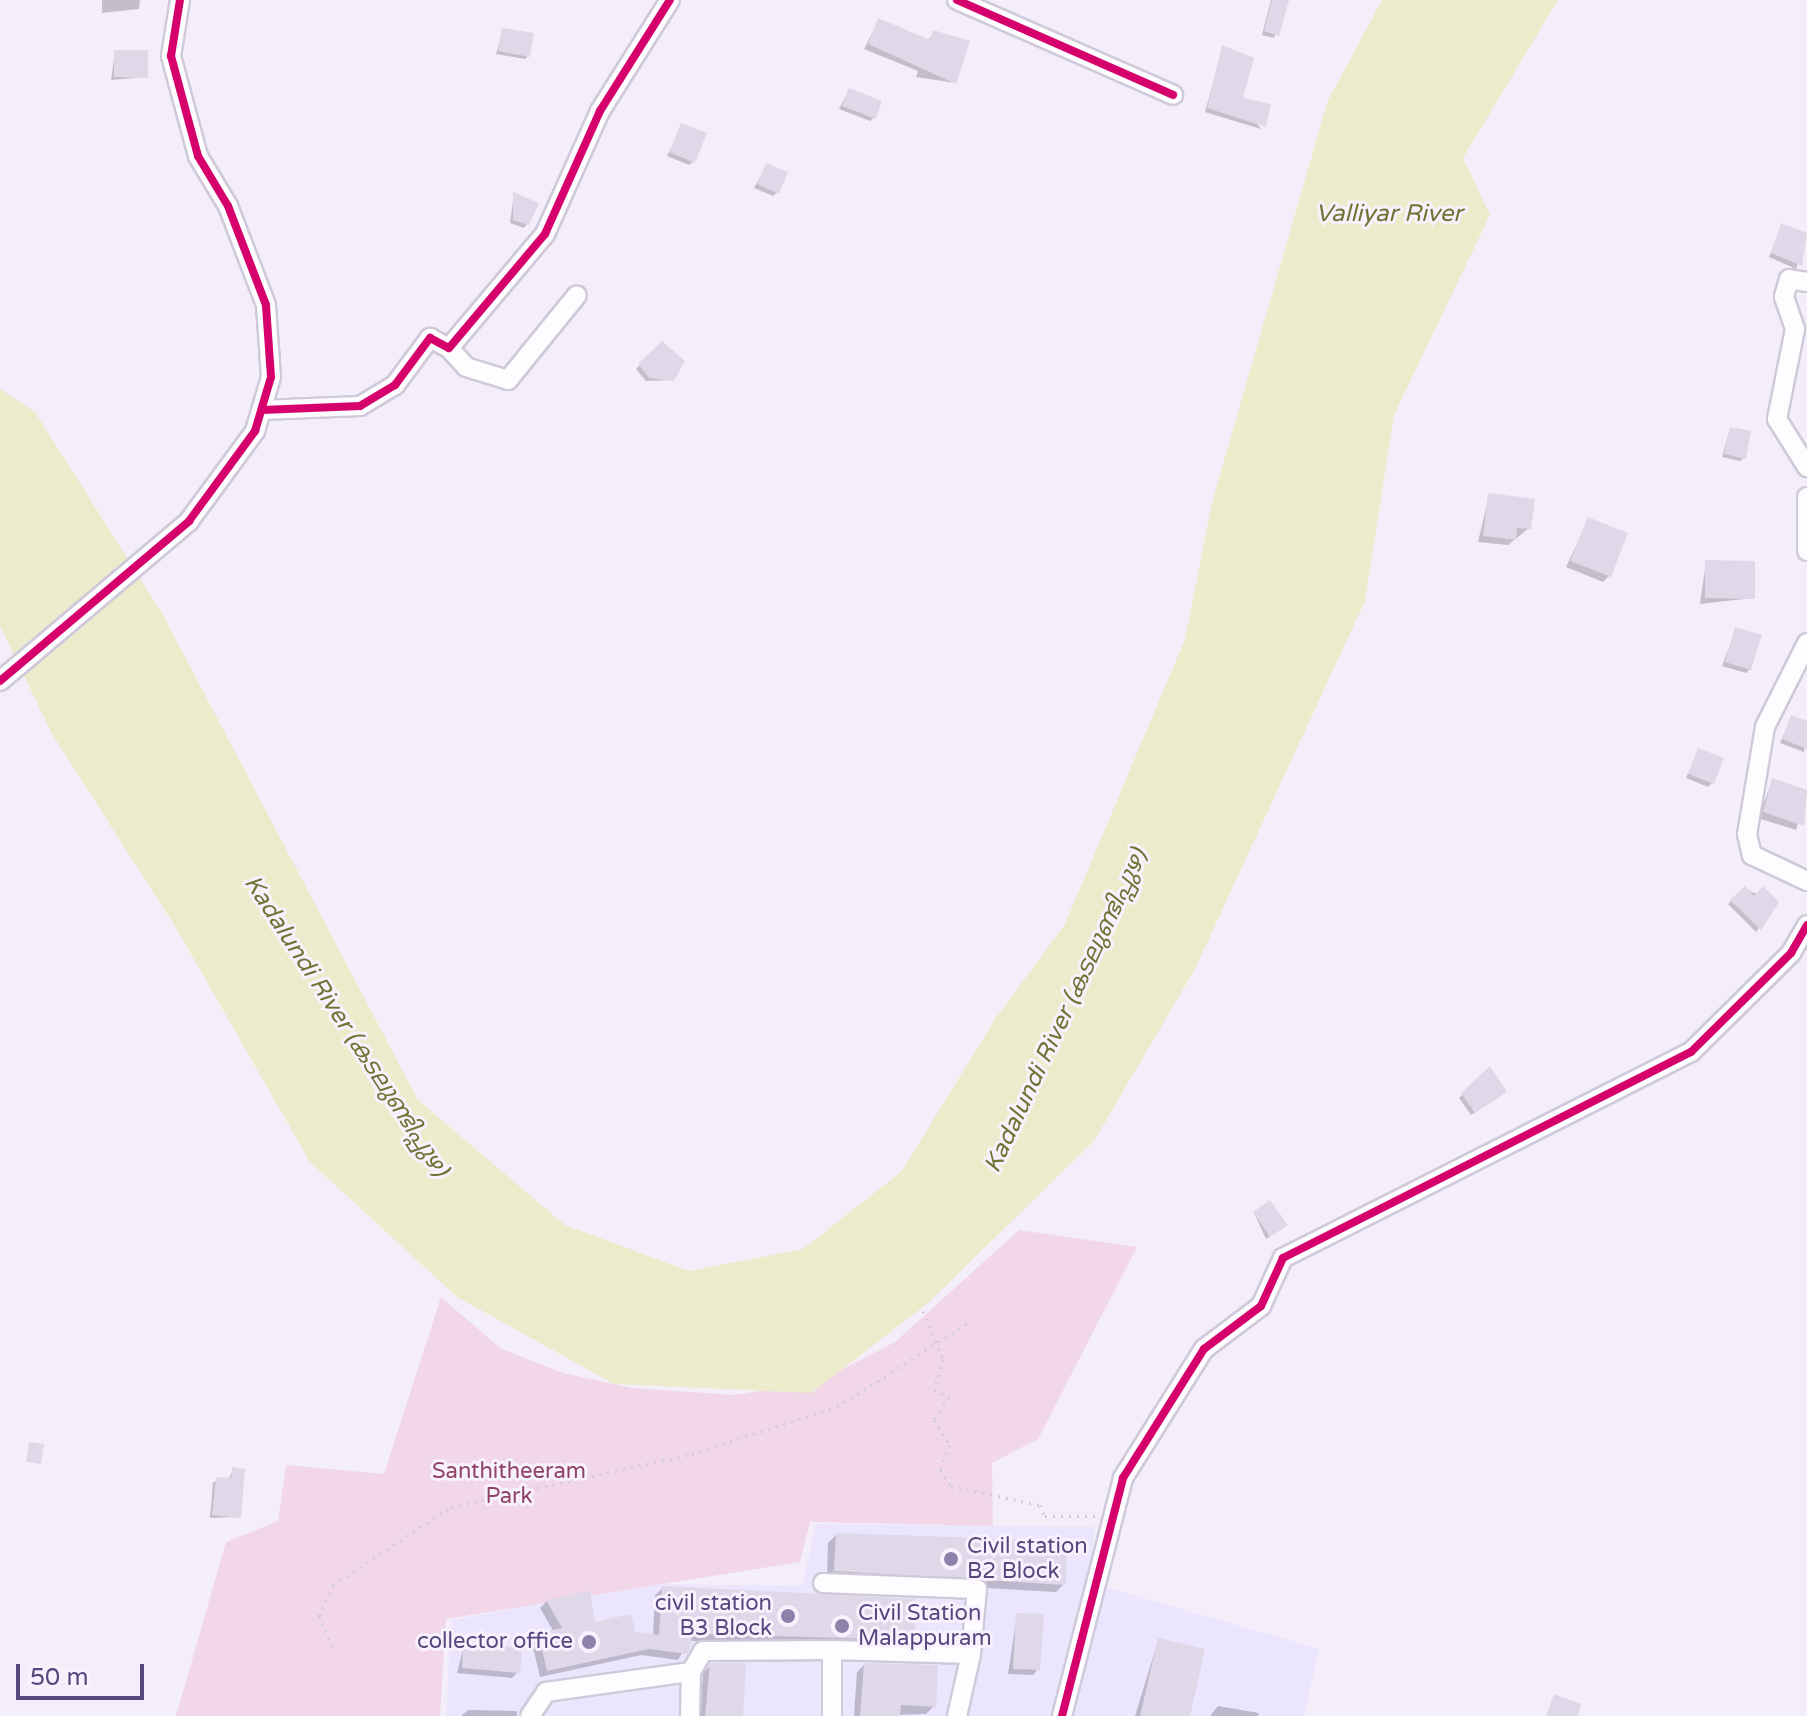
<!DOCTYPE html>
<meta charset="utf-8">
<style>
body{margin:0}
#map{position:relative;width:1807px;height:1716px;overflow:hidden;background:#f4eefa;font-family:"Varela Round","Noto Sans Malayalam",sans-serif}
div>[style]{position:absolute}
[style*='--x']{left:calc(var(--x)*1px);top:calc(var(--y)*1px);width:calc(var(--w)*1px);rotate:calc(var(--a)*1deg)}
.commercial>*{inset:0;background:#ebe5fd}
.green>*{inset:0;background:#f1d7e8}
.water>*{inset:0;background:#ececcd}
.shadow>*{inset:0;background:#0003}
.building>*{inset:0;background:#ded8e9}
.path>*{height:3px;margin-top:-1.5px;transform-origin:0;background:repeating-linear-gradient(90deg,#d2cedd 0 2px,transparent 0 8px)}
.roads{filter:drop-shadow(2px 0 #cfcada) drop-shadow(-2px 0 #cfcada) drop-shadow(0 2px #cfcada) drop-shadow(0 -2px #cfcada)}
.minor>*{height:18px;margin:-9px;padding:0 9px;transform-origin:9px;border-radius:9px;background:#fdfcfe}
.cycleway>*{height:8px;margin:-4px;padding:0 4px;transform-origin:4px;border-radius:4px;background:#d6006c}
.dots>*{width:22px;height:22px;translate:-50% -50%;box-sizing:border-box;border:4px solid #f8f2ff;border-radius:50%}
span{translate:-50% -50%;white-space:nowrap;text-align:center;line-height:1.15;-webkit-text-stroke:6px #f8f2ff;paint-order:stroke}
.park-label{font-size:22px;color:#914462}
.poi-label{font-size:22px;color:#56487d}
.left{translate:0 -50%;text-align:left}
.right{translate:-100% -50%;text-align:right}
.water-label{font-size:24px;color:#707434;font-style:italic}
.scale{position:absolute;left:16px;top:1664px;width:128px;height:36px;box-sizing:border-box;border:4px solid #56487d;border-top:0;padding-left:10px;font-size:24px;line-height:28px;white-space:nowrap;color:#56487d;-webkit-text-stroke:6px #f8f2ff;paint-order:stroke}
</style>
<div id="map">
<div class="commercial">
<div style="clip-path:polygon(816px 1524px,1095px 1527px,1088px 1582px,1319px 1649px,1304px 1716px,446px 1716px,451px 1620px,651px 1584px,802px 1586px)"></div>
</div>
<div class="green">
<div style="clip-path:polygon(1019px 1230px,1137px 1247px,1038px 1439px,992px 1463px,993px 1526px,810px 1522px,800px 1562px,446px 1619px,440px 1716px,176px 1716px,226px 1542px,278px 1521px,286px 1465px,384px 1474px,441px 1297px,500px 1348px,563px 1373px,632px 1388px,734px 1395px,816px 1383px,895px 1342px)"></div>
</div>
<div class="water">
<div style="clip-path:polygon(1382px 0,1558px 0,1463px 158px,1490px 215px,1394px 415px,1365px 601px,1195px 969px,1094px 1141px,927px 1304px,811px 1393px,614px 1384px,457px 1297px,310px 1162px,176px 928px,52px 734px,0 626px,0 389px,35px 412px,162px 613px,418px 1100px,565px 1225px,689px 1271px,803px 1249px,902px 1171px,995px 1019px,1065px 924px,1185px 639px,1212px 502px,1328px 100px)"></div>
</div>
<div class="shadow">
<div style="clip-path:polygon(102px 0,140px 0,139px 9px,102px 13px)"></div>
<div style="clip-path:polygon(1271px 0,1287px 0,1274px 38px,1262px 35px)"></div>
<div style="clip-path:polygon(879px 20px,928px 41px,934px 32px,955px 83px,916px 77px,918px 71px,864px 49px)"></div>
<div style="clip-path:polygon(503px 30px,528px 56px,525px 59px,496px 54px)"></div>
<div style="clip-path:polygon(1223px 47px,1240px 99px,1261px 129px,1205px 112px)"></div>
<div style="clip-path:polygon(115px 52px,146px 77px,111px 80px)"></div>
<div style="clip-path:polygon(849px 90px,874px 118px,870px 121px,839px 109px)"></div>
<div style="clip-path:polygon(682px 125px,693px 162px,689px 165px,667px 156px)"></div>
<div style="clip-path:polygon(767px 165px,777px 192px,773px 196px,754px 188px)"></div>
<div style="clip-path:polygon(514px 194px,527px 224px,524px 228px,510px 223px)"></div>
<div style="clip-path:polygon(1782px 226px,1806px 235px,1796px 269px,1769px 257px)"></div>
<div style="clip-path:polygon(662px 344px,672px 380px,646px 381px,636px 369px)"></div>
<div style="clip-path:polygon(1730px 429px,1744px 458px,1740px 461px,1722px 457px)"></div>
<div style="clip-path:polygon(1489px 495px,1529px 528px,1508px 545px,1478px 542px)"></div>
<div style="clip-path:polygon(1588px 520px,1609px 576px,1603px 582px,1566px 567px)"></div>
<div style="clip-path:polygon(1706px 562px,1753px 598px,1700px 604px)"></div>
<div style="clip-path:polygon(1736px 629px,1750px 669px,1746px 673px,1722px 666px)"></div>
<div style="clip-path:polygon(1792px 717px,1807px 723px,1804px 752px,1780px 743px)"></div>
<div style="clip-path:polygon(1698px 751px,1712px 783px,1708px 787px,1686px 778px)"></div>
<div style="clip-path:polygon(1772px 781px,1807px 793px,1796px 830px,1758px 818px)"></div>
<div style="clip-path:polygon(1745px 889px,1776px 902px,1756px 932px,1728px 904px)"></div>
<div style="clip-path:polygon(1489px 1068px,1501px 1095px,1471px 1115px,1459px 1098px)"></div>
<div style="clip-path:polygon(1254px 1213px,1282px 1228px,1266px 1239px)"></div>
<div style="clip-path:polygon(233px 1470px,239px 1517px,210px 1518px,213px 1482px,228px 1480px)"></div>
<div style="clip-path:polygon(836px 1535px,1064px 1584px,1056px 1592px,827px 1579px,828px 1543px)"></div>
<div style="clip-path:polygon(663px 1588px,912px 1639px,905px 1647px,689px 1641px,678px 1660px,641px 1655px,540px 1677px,532px 1643px,554px 1632px,540px 1608px,547px 1601px,588px 1593px,593px 1624px,653px 1636px,655px 1595px)"></div>
<div style="clip-path:polygon(1017px 1615px,1038px 1669px,1033px 1675px,1008px 1674px)"></div>
<div style="clip-path:polygon(1158px 1641px,1188px 1716px,1135px 1716px)"></div>
<div style="clip-path:polygon(464px 1645px,518px 1672px,512px 1678px,457px 1673px)"></div>
<div style="clip-path:polygon(711px 1665px,741px 1716px,700px 1716px,703px 1673px)"></div>
<div style="clip-path:polygon(864px 1665px,934px 1706px,926px 1714px,854px 1716px,857px 1672px)"></div>
<div style="clip-path:polygon(1218px 1706px,1259px 1713px,1258px 1716px,1210px 1716px)"></div>
<div style="clip-path:polygon(468px 1710px,517px 1711px,517px 1716px,461px 1716px)"></div>
</div>
<div class="building">
<div style="clip-path:polygon(1272px 0,1289px 0,1279px 36px,1264px 31px)"></div>
<div style="clip-path:polygon(878px 18px,930px 40px,933px 30px,970px 41px,956px 84px,868px 44px)"></div>
<div style="clip-path:polygon(502px 28px,534px 33px,530px 57px,498px 51px)"></div>
<div style="clip-path:polygon(1222px 45px,1254px 58px,1243px 98px,1271px 104px,1266px 127px,1207px 108px)"></div>
<div style="clip-path:polygon(114px 50px,148px 50px,148px 78px,114px 77px)"></div>
<div style="clip-path:polygon(849px 88px,882px 101px,876px 119px,842px 106px)"></div>
<div style="clip-path:polygon(681px 123px,707px 133px,695px 163px,669px 152px)"></div>
<div style="clip-path:polygon(766px 163px,788px 172px,779px 194px,757px 184px)"></div>
<div style="clip-path:polygon(513px 192px,539px 203px,529px 225px,513px 220px)"></div>
<div style="clip-path:polygon(1781px 223px,1807px 233px,1802px 266px,1771px 253px)"></div>
<div style="clip-path:polygon(662px 341px,685px 361px,674px 381px,649px 378px,638px 364px)"></div>
<div style="clip-path:polygon(1730px 427px,1751px 431px,1746px 459px,1724px 454px)"></div>
<div style="clip-path:polygon(1488px 493px,1535px 499px,1531px 529px,1517px 528px,1516px 540px,1483px 536px)"></div>
<div style="clip-path:polygon(1588px 517px,1628px 533px,1611px 577px,1570px 561px)"></div>
<div style="clip-path:polygon(1705px 560px,1755px 561px,1755px 599px,1705px 598px)"></div>
<div style="clip-path:polygon(1735px 627px,1762px 635px,1751px 670px,1725px 662px)"></div>
<div style="clip-path:polygon(1791px 715px,1807px 721px,1807px 749px,1782px 739px)"></div>
<div style="clip-path:polygon(1698px 748px,1724px 758px,1714px 784px,1688px 774px)"></div>
<div style="clip-path:polygon(1772px 778px,1807px 790px,1804px 826px,1763px 812px)"></div>
<div style="clip-path:polygon(1745px 886px,1754px 896px,1763px 886px,1779px 902px,1761px 930px,1730px 900px)"></div>
<div style="clip-path:polygon(1490px 1066px,1507px 1092px,1475px 1113px,1461px 1093px)"></div>
<div style="clip-path:polygon(1270px 1200px,1288px 1225px,1270px 1237px,1253px 1212px)"></div>
<div style="clip-path:polygon(29px 1442px,44px 1444px,41px 1464px,26px 1462px)"></div>
<div style="clip-path:polygon(232px 1467px,245px 1469px,241px 1518px,212px 1515px,216px 1477px,231px 1478px)"></div>
<div style="clip-path:polygon(836px 1533px,1067px 1541px,1066px 1585px,834px 1571px)"></div>
<div style="clip-path:polygon(662px 1586px,916px 1599px,914px 1640px,693px 1634px,688px 1654px,649px 1649px,547px 1671px,538px 1633px,562px 1628px,546px 1600px,590px 1591px,595px 1622px,631px 1614px,635px 1632px,659px 1635px)"></div>
<div style="clip-path:polygon(1016px 1613px,1044px 1614px,1040px 1670px,1013px 1669px)"></div>
<div style="clip-path:polygon(1158px 1638px,1205px 1649px,1190px 1716px,1140px 1716px)"></div>
<div style="clip-path:polygon(463px 1643px,522px 1648px,520px 1673px,462px 1668px)"></div>
<div style="clip-path:polygon(710px 1663px,746px 1663px,743px 1716px,705px 1716px)"></div>
<div style="clip-path:polygon(864px 1663px,938px 1665px,936px 1707px,901px 1705px,900px 1716px,860px 1716px)"></div>
<div style="clip-path:polygon(1554px 1694px,1581px 1704px,1578px 1716px,1546px 1716px)"></div>
</div>
<div class="path">
<div style="--x:923;--y:1311;--w:52;--a:67.4"></div>
<div style="--x:943;--y:1359;--w:32;--a:106"></div>
<div style="--x:934;--y:1390;--w:17;--a:25"></div>
<div style="--x:949;--y:1397;--w:27;--a:123"></div>
<div style="--x:934;--y:1420;--w:30;--a:57"></div>
<div style="--x:950;--y:1445;--w:27;--a:112"></div>
<div style="--x:940;--y:1470;--w:19;--a:55"></div>
<div style="--x:951;--y:1486;--w:91;--a:12.1"></div>
<div style="--x:1040;--y:1505;--w:12;--a:66"></div>
<div style="--x:1045;--y:1516;--w:50;--a:0"></div>
<div style="--x:332;--y:1647;--w:34;--a:-113"></div>
<div style="--x:319;--y:1616;--w:34;--a:-66"></div>
<div style="--x:333;--y:1585;--w:141;--a:-33.5"></div>
<div style="--x:451;--y:1507;--w:247;--a:-12.4"></div>
<div style="--x:692;--y:1454;--w:152;--a:-18"></div>
<div style="--x:837;--y:1407;--w:156;--a:-32.7"></div>
</div>
<div class="roads">
<div class="minor">
<div style="--x:957;--y:0;--w:236;--a:23.7"></div>
<div style="--x:1807;--y:282;--w:18;--a:-171"></div>
<div style="--x:1789;--y:279;--w:19;--a:106"></div>
<div style="--x:1784;--y:297;--w:34;--a:71"></div>
<div style="--x:1795;--y:329;--w:92;--a:101.3"></div>
<div style="--x:1777;--y:419;--w:57;--a:58"></div>
<div style="--x:449;--y:348;--w:25;--a:48"></div>
<div style="--x:466;--y:367;--w:44;--a:17.2"></div>
<div style="--x:508;--y:380;--w:109;--a:-50.9"></div>
<div style="--x:262;--y:410;--w:98;--a:-2.3"></div>
<div style="--x:360;--y:406;--w:41;--a:-31"></div>
<div style="--x:395;--y:385;--w:59;--a:-53.3"></div>
<div style="--x:430;--y:338;--w:21;--a:28"></div>
<div style="--x:449;--y:348;--w:149;--a:-49.9"></div>
<div style="--x:545;--y:234;--w:135;--a:-65.9"></div>
<div style="--x:600;--y:111;--w:131;--a:-57.8"></div>
<div style="--x:1807;--y:497;--w:54;--a:90"></div>
<div style="--x:1807;--y:643;--w:94;--a:116.6"></div>
<div style="--x:1765;--y:727;--w:109;--a:99.5"></div>
<div style="--x:1747;--y:834;--w:22;--a:77"></div>
<div style="--x:1752;--y:855;--w:61;--a:25.3"></div>
<div style="--x:0;--y:681;--w:248;--a:-40.2"></div>
<div style="--x:189;--y:521;--w:112;--a:-53.7"></div>
<div style="--x:255;--y:431;--w:56;--a:-73.5"></div>
<div style="--x:271;--y:377;--w:72;--a:-94"></div>
<div style="--x:266;--y:305;--w:106;--a:-111"></div>
<div style="--x:228;--y:206;--w:58;--a:-121"></div>
<div style="--x:198;--y:156;--w:104;--a:-105.1"></div>
<div style="--x:171;--y:56;--w:57;--a:-80.9"></div>
<div style="--x:823;--y:1583;--w:154;--a:2.2"></div>
<div style="--x:977;--y:1589;--w:65;--a:95.3"></div>
<div style="--x:530;--y:1716;--w:29;--a:-56"></div>
<div style="--x:546;--y:1692;--w:146;--a:-7.9"></div>
<div style="--x:691;--y:1672;--w:24;--a:-60"></div>
<div style="--x:703;--y:1651;--w:129;--a:-0.4"></div>
<div style="--x:832;--y:1650;--w:139;--a:1.6"></div>
<div style="--x:971;--y:1654;--w:64;--a:102.7"></div>
<div style="--x:690;--y:1716;--w:44;--a:-88.7"></div>
<div style="--x:832;--y:1716;--w:66;--a:-90"></div>
<div style="--x:1062;--y:1716;--w:246;--a:-75.6"></div>
<div style="--x:1123;--y:1478;--w:152;--a:-57.9"></div>
<div style="--x:1204;--y:1349;--w:71;--a:-37"></div>
<div style="--x:1261;--y:1306;--w:53;--a:-65.4"></div>
<div style="--x:1283;--y:1258;--w:457;--a:-26.8"></div>
<div style="--x:1691;--y:1052;--w:141;--a:-44.7"></div>
<div style="--x:1791;--y:953;--w:32;--a:-60"></div>
</div>
</div>
<div class="cycleway">
<div style="--x:957;--y:0;--w:236;--a:23.7"></div>
<div style="--x:262;--y:410;--w:98;--a:-2.3"></div>
<div style="--x:360;--y:406;--w:41;--a:-31"></div>
<div style="--x:395;--y:385;--w:59;--a:-53.3"></div>
<div style="--x:430;--y:338;--w:21;--a:28"></div>
<div style="--x:449;--y:348;--w:149;--a:-49.9"></div>
<div style="--x:545;--y:234;--w:135;--a:-65.9"></div>
<div style="--x:600;--y:111;--w:131;--a:-57.8"></div>
<div style="--x:0;--y:681;--w:248;--a:-40.2"></div>
<div style="--x:189;--y:521;--w:112;--a:-53.7"></div>
<div style="--x:255;--y:431;--w:56;--a:-73.5"></div>
<div style="--x:271;--y:377;--w:72;--a:-94"></div>
<div style="--x:266;--y:305;--w:106;--a:-111"></div>
<div style="--x:228;--y:206;--w:58;--a:-121"></div>
<div style="--x:198;--y:156;--w:104;--a:-105.1"></div>
<div style="--x:171;--y:56;--w:57;--a:-80.9"></div>
<div style="--x:1062;--y:1716;--w:246;--a:-75.6"></div>
<div style="--x:1123;--y:1478;--w:152;--a:-57.9"></div>
<div style="--x:1204;--y:1349;--w:71;--a:-37"></div>
<div style="--x:1261;--y:1306;--w:53;--a:-65.4"></div>
<div style="--x:1283;--y:1258;--w:457;--a:-26.8"></div>
<div style="--x:1691;--y:1052;--w:141;--a:-44.7"></div>
<div style="--x:1791;--y:953;--w:32;--a:-60"></div>
</div>
<div class="dots">
<div style="left:951px;top:1559px;background:#8d82a9"></div>
<div style="left:788px;top:1616px;background:#8d82a9"></div>
<div style="left:842px;top:1626px;background:#8d82a9"></div>
<div style="left:589px;top:1642px;background:#8d82a9"></div>
</div>
<div class="park-label">
<span style="left:509px;top:1484px">Santhitheeram<br>Park</span>
</div>
<div class="poi-label">
<span class="left" style="left:967px;top:1559px">Civil station<br>B2 Block</span>
<span class="right" style="left:772px;top:1616px">civil station<br>B3 Block</span>
<span class="left" style="left:858px;top:1626px">Civil Station<br>Malappuram</span>
<span class="right" style="left:573px;top:1642px">collector office</span>
</div>
<div class="water-label">
<span style="left:1389px;top:214px">Valliyar River</span>
<span style="left:1066px;top:1011px;rotate:-65deg">Kadalundi River (കടലുണ്ടിപ്പുഴ)</span>
<span style="left:346px;top:1026px;rotate:57deg">Kadalundi River (കടലുണ്ടിപ്പുഴ)</span>
</div>
<div class="scale">50 m</div>
</div>
